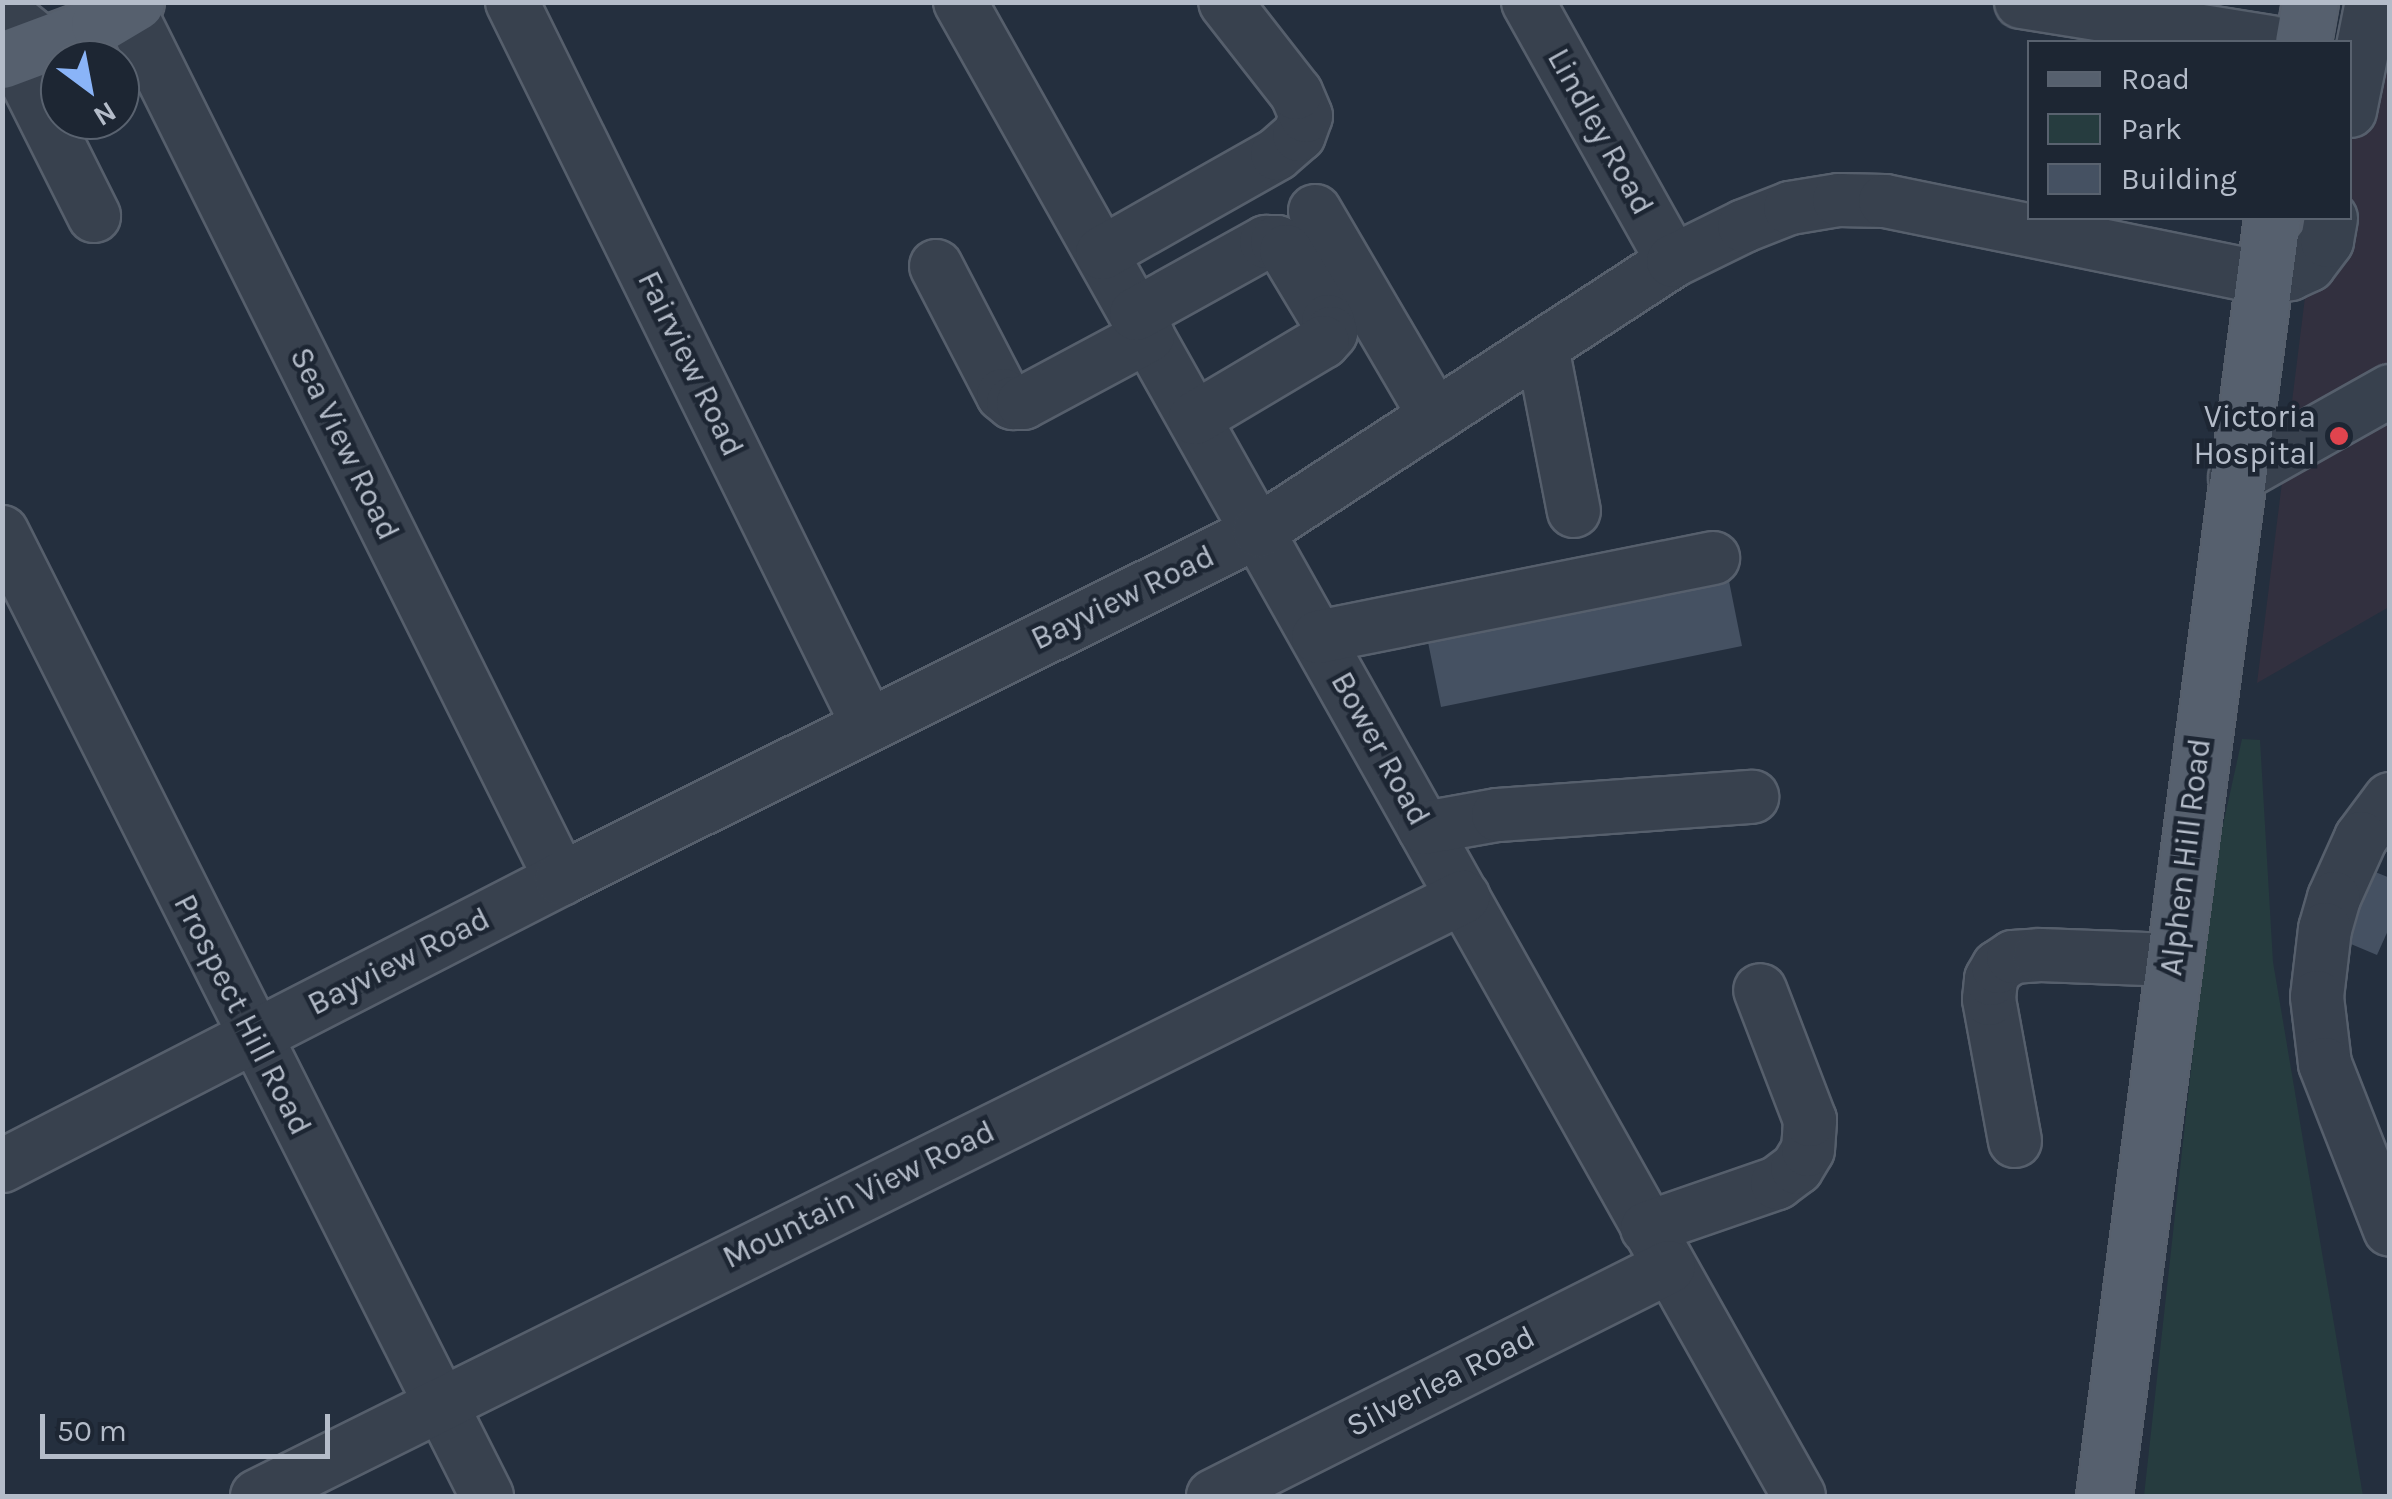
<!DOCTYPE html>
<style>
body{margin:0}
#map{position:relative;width:2392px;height:1499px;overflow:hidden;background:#242f3e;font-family:Karla,sans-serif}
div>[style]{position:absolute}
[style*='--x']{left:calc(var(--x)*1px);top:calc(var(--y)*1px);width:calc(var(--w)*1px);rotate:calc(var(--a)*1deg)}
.medical>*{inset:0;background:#32303f}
.green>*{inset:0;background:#263c3f}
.building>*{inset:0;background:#455162}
.roads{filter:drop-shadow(2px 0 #565f6c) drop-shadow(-2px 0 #565f6c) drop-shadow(0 2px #565f6c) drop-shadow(0 -2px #565f6c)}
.minor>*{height:52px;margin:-26px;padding:0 26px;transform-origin:26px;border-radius:26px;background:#38414e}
.major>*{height:55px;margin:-27.5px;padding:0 27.5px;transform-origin:27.5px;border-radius:27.5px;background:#56606e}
.dots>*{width:28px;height:28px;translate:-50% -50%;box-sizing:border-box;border:5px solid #1d2633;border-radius:50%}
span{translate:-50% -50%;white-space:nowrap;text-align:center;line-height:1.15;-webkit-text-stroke:9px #1d2633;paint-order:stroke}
.street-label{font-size:32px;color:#b4bcc9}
.poi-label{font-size:32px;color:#b4bcc9}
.right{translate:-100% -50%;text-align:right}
.frame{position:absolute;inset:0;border:5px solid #b4bcc9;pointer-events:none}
.legend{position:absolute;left:2027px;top:40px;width:325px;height:180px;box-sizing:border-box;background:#1d2633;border:2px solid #59626f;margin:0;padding:12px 18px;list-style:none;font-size:30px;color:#b4bcc9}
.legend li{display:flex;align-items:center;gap:20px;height:50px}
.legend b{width:50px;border:2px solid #59626f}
.north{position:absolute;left:40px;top:40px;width:100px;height:100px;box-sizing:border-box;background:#1d2633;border:2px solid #59626f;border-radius:50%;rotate:148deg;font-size:28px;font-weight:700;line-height:40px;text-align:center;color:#b4bcc9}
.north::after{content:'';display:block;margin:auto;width:35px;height:45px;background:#8ab4f8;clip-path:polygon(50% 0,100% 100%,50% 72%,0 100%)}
.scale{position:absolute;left:40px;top:1414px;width:290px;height:45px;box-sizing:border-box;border:5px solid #b4bcc9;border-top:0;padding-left:12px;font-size:30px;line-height:35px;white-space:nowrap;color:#b4bcc9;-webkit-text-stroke:8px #1d2633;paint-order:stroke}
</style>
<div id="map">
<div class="medical">
<div style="clip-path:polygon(2389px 3px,2389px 607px,2257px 683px,2309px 265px,2350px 218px,2350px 42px)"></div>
</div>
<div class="green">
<div style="clip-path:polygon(2242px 739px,2260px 740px,2273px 962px,2363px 1496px,2144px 1496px,2213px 870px)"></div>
</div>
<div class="building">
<div style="clip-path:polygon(1641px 575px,1646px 598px,1729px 581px,1742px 646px,1441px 707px,1428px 642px,1479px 612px,1483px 631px,1619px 603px)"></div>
<div style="clip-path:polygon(2368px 869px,2390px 878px,2390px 926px,2377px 955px,2339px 939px)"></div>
</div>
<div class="roads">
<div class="minor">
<div style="--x:512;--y:2;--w:806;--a:63.78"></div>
<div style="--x:960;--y:2;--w:1713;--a:60.68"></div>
<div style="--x:1528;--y:2;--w:297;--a:60.8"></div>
<div style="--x:2021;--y:2;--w:253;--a:9.1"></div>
<div style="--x:128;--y:8;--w:973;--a:63.57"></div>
<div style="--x:2;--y:11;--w:40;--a:39"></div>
<div style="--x:14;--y:56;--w:179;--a:63.4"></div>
<div style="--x:2350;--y:111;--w:111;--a:-78.6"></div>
<div style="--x:1315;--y:211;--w:238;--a:59.7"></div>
<div style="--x:1102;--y:253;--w:201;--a:-29.5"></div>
<div style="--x:1277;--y:154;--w:29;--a:-41"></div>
<div style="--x:1299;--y:135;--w:20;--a:-70"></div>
<div style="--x:1306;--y:116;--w:25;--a:-113"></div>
<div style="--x:1296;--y:93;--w:115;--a:-128"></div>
<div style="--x:936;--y:266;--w:145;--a:62.6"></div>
<div style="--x:1003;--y:395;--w:13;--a:39"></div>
<div style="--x:1013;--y:403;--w:10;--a:0"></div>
<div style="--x:1023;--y:403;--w:142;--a:-28.2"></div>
<div style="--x:1136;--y:314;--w:149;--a:-29"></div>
<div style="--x:1266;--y:242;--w:11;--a:0"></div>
<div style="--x:1277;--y:242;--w:13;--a:45"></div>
<div style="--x:1286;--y:251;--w:82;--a:59"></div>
<div style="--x:1328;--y:321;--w:12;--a:76"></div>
<div style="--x:1331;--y:333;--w:12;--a:132"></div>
<div style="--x:1323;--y:342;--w:149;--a:149.3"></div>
<div style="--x:1542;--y:347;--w:167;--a:79"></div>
<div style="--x:2235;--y:478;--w:178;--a:-29.3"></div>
<div style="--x:2;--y:532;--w:1079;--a:63.29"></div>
<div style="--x:1318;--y:637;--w:403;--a:-11.3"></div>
<div style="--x:2390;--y:799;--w:49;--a:126.6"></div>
<div style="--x:2361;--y:838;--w:66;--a:114.2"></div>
<div style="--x:2334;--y:898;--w:32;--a:106"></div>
<div style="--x:2325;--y:929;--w:68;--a:96.7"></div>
<div style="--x:2317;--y:997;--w:67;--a:83.2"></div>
<div style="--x:2325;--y:1064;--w:178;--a:68.6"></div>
<div style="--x:1424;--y:828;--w:75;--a:-10"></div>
<div style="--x:1498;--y:815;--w:255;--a:-4.1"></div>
<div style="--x:2015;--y:1141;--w:144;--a:-100.4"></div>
<div style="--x:1989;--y:999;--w:20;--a:-84"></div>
<div style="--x:1991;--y:979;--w:14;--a:-60"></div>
<div style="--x:1998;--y:967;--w:18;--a:-34"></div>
<div style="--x:2013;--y:957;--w:27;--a:-4"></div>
<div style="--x:2040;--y:955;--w:133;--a:2.2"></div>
<div style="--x:2;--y:1166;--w:628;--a:-27.18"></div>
<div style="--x:561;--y:879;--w:780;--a:-26.5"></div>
<div style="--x:1259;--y:531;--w:494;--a:-33.1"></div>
<div style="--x:1673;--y:261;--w:79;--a:-26.2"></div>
<div style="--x:1744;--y:226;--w:49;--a:-21.4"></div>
<div style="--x:1790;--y:208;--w:50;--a:-9.3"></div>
<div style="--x:1839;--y:200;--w:46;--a:1.2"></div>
<div style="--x:1885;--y:201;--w:386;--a:11.5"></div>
<div style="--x:2263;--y:278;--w:27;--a:-8"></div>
<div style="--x:2290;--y:274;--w:21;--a:-25"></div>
<div style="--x:2309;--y:265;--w:30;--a:-53"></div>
<div style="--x:2327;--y:241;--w:23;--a:-80"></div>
<div style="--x:1647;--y:1228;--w:138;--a:-19.1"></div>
<div style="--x:1777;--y:1183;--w:25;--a:-37"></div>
<div style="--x:1797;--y:1168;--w:21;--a:-59"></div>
<div style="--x:1808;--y:1150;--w:30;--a:-86"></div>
<div style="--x:1810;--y:1120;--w:139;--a:-111"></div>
<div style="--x:257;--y:1496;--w:1347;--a:-26.41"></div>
<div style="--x:1213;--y:1496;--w:510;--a:-26.67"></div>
</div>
<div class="major">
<div style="--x:2303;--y:42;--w:41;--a:-80.1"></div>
<div style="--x:2;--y:60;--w:103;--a:-20.4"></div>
<div style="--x:99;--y:24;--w:43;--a:-30.7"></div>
<div style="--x:2104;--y:1496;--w:1289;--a:-82.51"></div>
</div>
</div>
<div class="dots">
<div style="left:2339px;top:436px;background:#e0444e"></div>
</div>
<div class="street-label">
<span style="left:1600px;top:132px;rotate:61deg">Lindley Road</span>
<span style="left:690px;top:364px;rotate:64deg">Fairview Road</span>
<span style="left:344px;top:444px;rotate:64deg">Sea View Road</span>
<span style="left:1123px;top:598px;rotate:-26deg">Bayview Road</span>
<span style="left:1380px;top:749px;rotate:61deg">Bower Road</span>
<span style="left:2186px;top:857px;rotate:-83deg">Alphen Hill Road</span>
<span style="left:399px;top:962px;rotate:-27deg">Bayview Road</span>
<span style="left:242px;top:1015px;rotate:63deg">Prospect Hill Road</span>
<span style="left:859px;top:1195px;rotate:-26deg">Mountain View Road</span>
<span style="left:1441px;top:1382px;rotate:-27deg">Silverlea Road</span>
</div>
<div class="poi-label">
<span class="right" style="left:2316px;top:436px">Victoria<br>Hospital</span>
</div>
<div class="frame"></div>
<ul class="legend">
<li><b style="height:12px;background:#56606e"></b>Road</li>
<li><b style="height:28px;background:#263c3f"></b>Park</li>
<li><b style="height:28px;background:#455162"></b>Building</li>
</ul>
<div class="north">N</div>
<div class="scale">50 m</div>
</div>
